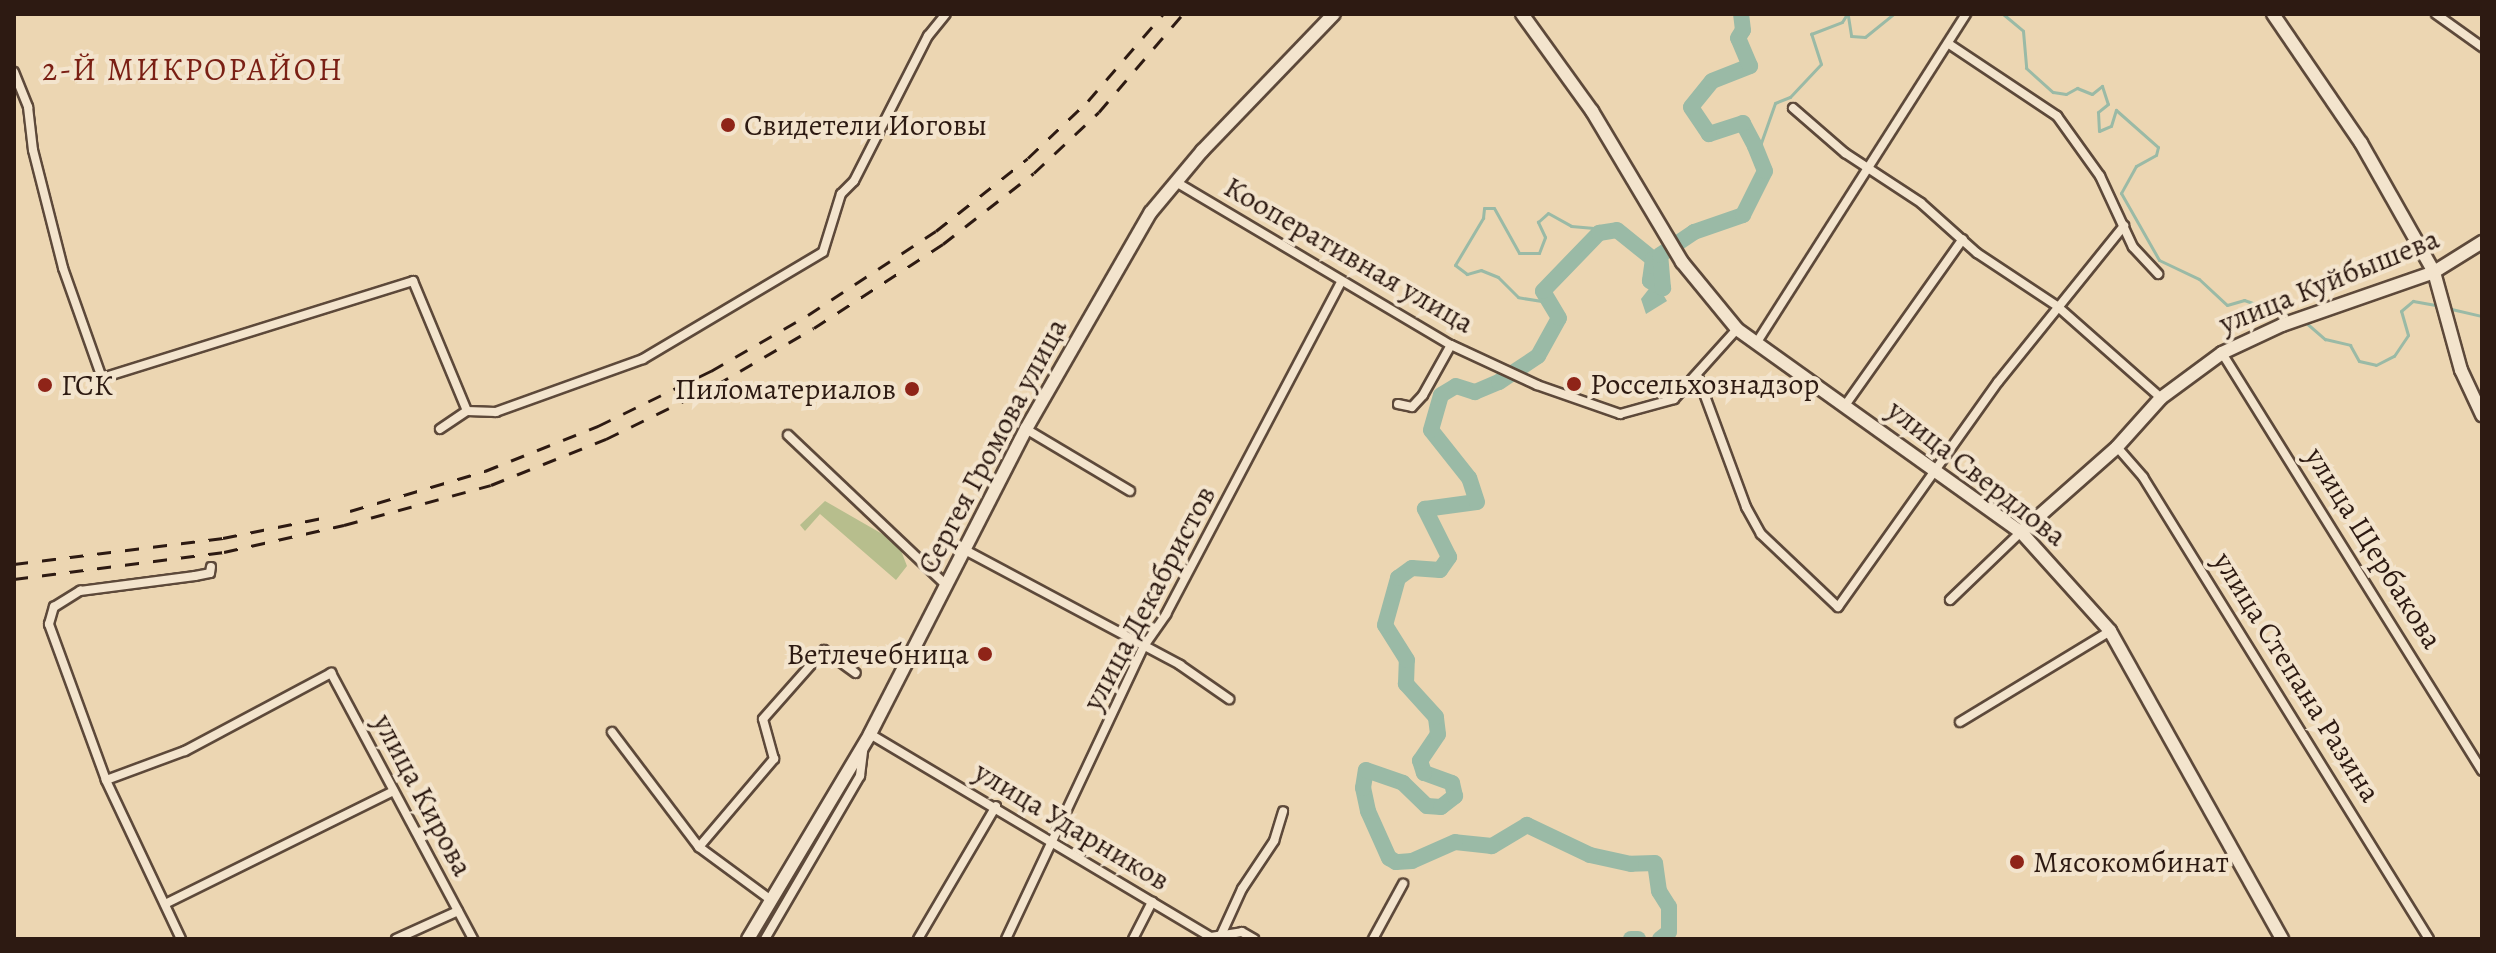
<!DOCTYPE html>
<meta charset="utf-8">
<style>
body{margin:0}
#map{position:relative;width:2496px;height:953px;overflow:hidden;background:#ecd6b2;font-family:Alegreya,serif}
div>[style]{position:absolute}
[style*='--x']{left:calc(var(--x)*1px);top:calc(var(--y)*1px);width:calc(var(--w)*1px);rotate:calc(var(--a)*1deg)}
.green>*{inset:0;background:#b7be8d}
.water>*{inset:0;background:#9abaa6}
.stream>*{height:3px;margin:-1.5px;padding:0 1.5px;transform-origin:1.5px;border-radius:1.5px;background:#9abaa6}
.river>*{height:16px;margin:-8px;padding:0 8px;transform-origin:8px;border-radius:8px;background:#9abaa6}
.roads{filter:drop-shadow(2px 0 #5d493a) drop-shadow(-2px 0 #5d493a) drop-shadow(0 2px #5d493a) drop-shadow(0 -2px #5d493a)}
.street>*{height:8px;margin:-4px;padding:0 4px;transform-origin:4px;border-radius:4px;background:#f3e4cd}
.secondary>*{height:12px;margin:-6px;padding:0 6px;transform-origin:6px;border-radius:6px;background:#f3e4cd}
.rail>*{height:3px;margin-top:-1.5px;transform-origin:0;background:repeating-linear-gradient(90deg,#2d1a12 0 14px,transparent 0 28px)}
.dots>*{width:22px;height:22px;translate:-50% -50%;box-sizing:border-box;border:4px solid #f3e4cd;border-radius:50%}
span{translate:-50% -50%;white-space:nowrap;text-align:center;line-height:1.15;-webkit-text-stroke:8px #f3e4cd;paint-order:stroke}
.poi-label{font-size:30px;color:#2d1a12}
.left{translate:0 -50%;text-align:left}
.right{translate:-100% -50%;text-align:right}
.street-label{font-size:30px;color:#2d1a12}
.neighbourhood-label{font-size:32px;color:#7a1f14;letter-spacing:2px}
.frame{position:absolute;inset:0;border:16px solid #2d1a12;pointer-events:none}
</style>
<div id="map">
<div class="green">
<div style="clip-path:polygon(825px 501px,898px 543px,907px 566px,896px 580px,820px 514px,805px 531px,800px 525px)"></div>
</div>
<div class="water">
<div style="clip-path:polygon(1655px 281px,1667px 301px,1646px 314px,1641px 299px)"></div>
</div>
<div class="stream">
<div style="--x:2003;--y:14;--w:26;--a:40"></div>
<div style="--x:2023;--y:31;--w:37;--a:85"></div>
<div style="--x:2026;--y:68;--w:36;--a:42"></div>
<div style="--x:2053;--y:92;--w:13;--a:9"></div>
<div style="--x:2066;--y:94;--w:13;--a:-29"></div>
<div style="--x:2077;--y:88;--w:16;--a:22"></div>
<div style="--x:2092;--y:94;--w:13;--a:-39"></div>
<div style="--x:2102;--y:86;--w:19;--a:72"></div>
<div style="--x:2108;--y:104;--w:13;--a:141"></div>
<div style="--x:2098;--y:112;--w:19;--a:87"></div>
<div style="--x:2099;--y:131;--w:13;--a:-23"></div>
<div style="--x:2111;--y:126;--w:17;--a:-73"></div>
<div style="--x:2116;--y:110;--w:56;--a:41.4"></div>
<div style="--x:2158;--y:147;--w:8;--a:104"></div>
<div style="--x:2156;--y:155;--w:23;--a:151"></div>
<div style="--x:2136;--y:166;--w:31;--a:119"></div>
<div style="--x:2121;--y:193;--w:77;--a:60.4"></div>
<div style="--x:2159;--y:260;--w:44;--a:25.4"></div>
<div style="--x:2199;--y:279;--w:38;--a:43"></div>
<div style="--x:2227;--y:305;--w:18;--a:-16"></div>
<div style="--x:2244;--y:300;--w:52;--a:19.1"></div>
<div style="--x:1848;--y:16;--w:20;--a:81"></div>
<div style="--x:1851;--y:36;--w:14;--a:4"></div>
<div style="--x:1865;--y:37;--w:36;--a:-39"></div>
<div style="--x:1756;--y:157;--w:57;--a:-70.6"></div>
<div style="--x:1775;--y:103;--w:16;--a:-22"></div>
<div style="--x:1790;--y:97;--w:45;--a:-46.8"></div>
<div style="--x:1821;--y:64;--w:32;--a:-108"></div>
<div style="--x:1811;--y:34;--w:33;--a:-21"></div>
<div style="--x:1842;--y:22;--w:9;--a:-58"></div>
<div style="--x:1548;--y:302;--w:30;--a:-171"></div>
<div style="--x:1518;--y:297;--w:28;--a:-135"></div>
<div style="--x:1498;--y:277;--w:18;--a:-158"></div>
<div style="--x:1481;--y:270;--w:15;--a:164"></div>
<div style="--x:1467;--y:274;--w:15;--a:-143"></div>
<div style="--x:1455;--y:265;--w:55;--a:-59.2"></div>
<div style="--x:1483;--y:218;--w:10;--a:-84"></div>
<div style="--x:1484;--y:208;--w:10;--a:0"></div>
<div style="--x:1494;--y:208;--w:51;--a:60.9"></div>
<div style="--x:1519;--y:253;--w:20;--a:0"></div>
<div style="--x:1539;--y:253;--w:17;--a:-69"></div>
<div style="--x:1545;--y:237;--w:17;--a:-115"></div>
<div style="--x:1538;--y:222;--w:13;--a:-42"></div>
<div style="--x:1548;--y:213;--w:26;--a:29"></div>
<div style="--x:1571;--y:226;--w:46;--a:5"></div>
<div style="--x:2447;--y:308;--w:36;--a:13"></div>
<div style="--x:2304;--y:321;--w:28;--a:41"></div>
<div style="--x:2325;--y:339;--w:26;--a:13"></div>
<div style="--x:2350;--y:345;--w:18;--a:61"></div>
<div style="--x:2359;--y:361;--w:17;--a:13"></div>
<div style="--x:2376;--y:365;--w:20;--a:-27"></div>
<div style="--x:2394;--y:356;--w:25;--a:-56"></div>
<div style="--x:2408;--y:335;--w:25;--a:-106"></div>
<div style="--x:2401;--y:311;--w:16;--a:-40"></div>
<div style="--x:2413;--y:301;--w:27;--a:10"></div>
</div>
<div class="river">
<div style="--x:1631;--y:939;--w:7;--a:0"></div>
<div style="--x:1660;--y:939;--w:11;--a:-38"></div>
<div style="--x:1669;--y:932;--w:25;--a:-90"></div>
<div style="--x:1669;--y:907;--w:19;--a:-122"></div>
<div style="--x:1659;--y:891;--w:28;--a:-98"></div>
<div style="--x:1655;--y:863;--w:24;--a:178"></div>
<div style="--x:1631;--y:864;--w:42;--a:-167.6"></div>
<div style="--x:1590;--y:855;--w:70;--a:-154.5"></div>
<div style="--x:1527;--y:825;--w:41;--a:149"></div>
<div style="--x:1492;--y:846;--w:37;--a:-174"></div>
<div style="--x:1455;--y:842;--w:47;--a:156.2"></div>
<div style="--x:1412;--y:861;--w:16;--a:176"></div>
<div style="--x:1396;--y:862;--w:8;--a:-150"></div>
<div style="--x:1389;--y:858;--w:51;--a:-114.1"></div>
<div style="--x:1368;--y:811;--w:24;--a:-102"></div>
<div style="--x:1363;--y:788;--w:18;--a:-81"></div>
<div style="--x:1366;--y:770;--w:39;--a:19"></div>
<div style="--x:1403;--y:783;--w:33;--a:44"></div>
<div style="--x:1427;--y:806;--w:14;--a:4"></div>
<div style="--x:1441;--y:807;--w:18;--a:-38"></div>
<div style="--x:1455;--y:796;--w:13;--a:-103"></div>
<div style="--x:1452;--y:783;--w:30;--a:-160"></div>
<div style="--x:1424;--y:773;--w:13;--a:-108"></div>
<div style="--x:1420;--y:761;--w:32;--a:-56"></div>
<div style="--x:1438;--y:734;--w:17;--a:-97"></div>
<div style="--x:1436;--y:717;--w:45;--a:-132.3"></div>
<div style="--x:1406;--y:684;--w:24;--a:-88"></div>
<div style="--x:1407;--y:660;--w:41;--a:-122.2"></div>
<div style="--x:1385;--y:625;--w:49;--a:-74.5"></div>
<div style="--x:1398;--y:578;--w:17;--a:-36"></div>
<div style="--x:1412;--y:568;--w:28;--a:4"></div>
<div style="--x:1440;--y:570;--w:16;--a:-55"></div>
<div style="--x:1449;--y:557;--w:54;--a:-116.6"></div>
<div style="--x:1425;--y:509;--w:52;--a:-7.7"></div>
<div style="--x:1477;--y:502;--w:25;--a:-108"></div>
<div style="--x:1469;--y:478;--w:61;--a:-128.4"></div>
<div style="--x:1431;--y:430;--w:36;--a:-74"></div>
<div style="--x:1441;--y:395;--w:17;--a:-31"></div>
<div style="--x:1456;--y:386;--w:20;--a:18"></div>
<div style="--x:1475;--y:392;--w:26;--a:-23"></div>
<div style="--x:1499;--y:382;--w:47;--a:-33.7"></div>
<div style="--x:1538;--y:356;--w:43;--a:-61.1"></div>
<div style="--x:1559;--y:318;--w:31;--a:-121"></div>
<div style="--x:1543;--y:291;--w:81;--a:-46"></div>
<div style="--x:1599;--y:233;--w:18;--a:-9"></div>
<div style="--x:1617;--y:230;--w:46;--a:38.9"></div>
<div style="--x:1653;--y:259;--w:22;--a:98"></div>
<div style="--x:1650;--y:281;--w:15;--a:28"></div>
<div style="--x:1663;--y:288;--w:33;--a:-95"></div>
<div style="--x:1660;--y:255;--w:41;--a:-34.1"></div>
<div style="--x:1694;--y:232;--w:52;--a:-19.1"></div>
<div style="--x:1743;--y:215;--w:49;--a:-63.4"></div>
<div style="--x:1765;--y:171;--w:27;--a:-112"></div>
<div style="--x:1755;--y:146;--w:26;--a:-118"></div>
<div style="--x:1743;--y:123;--w:36;--a:162"></div>
<div style="--x:1709;--y:134;--w:32;--a:-124"></div>
<div style="--x:1691;--y:107;--w:33;--a:-51"></div>
<div style="--x:1712;--y:81;--w:41;--a:-21.5"></div>
<div style="--x:1750;--y:66;--w:30;--a:-113"></div>
<div style="--x:1738;--y:38;--w:9;--a:-58"></div>
<div style="--x:1743;--y:30;--w:16;--a:-97"></div>
</div>
<div class="roads">
<div class="street">
<div style="--x:2436;--y:14;--w:57;--a:35.7"></div>
<div style="--x:1949;--y:44;--w:130;--a:33.7"></div>
<div style="--x:2057;--y:116;--w:74;--a:54.4"></div>
<div style="--x:2100;--y:176;--w:78;--a:65.1"></div>
<div style="--x:2133;--y:247;--w:37;--a:47"></div>
<div style="--x:14;--y:72;--w:38;--a:68"></div>
<div style="--x:28;--y:107;--w:43;--a:83.4"></div>
<div style="--x:33;--y:150;--w:122;--a:75.7"></div>
<div style="--x:63;--y:268;--w:117;--a:70.5"></div>
<div style="--x:102;--y:378;--w:326;--a:-17.3"></div>
<div style="--x:413;--y:281;--w:141;--a:67.4"></div>
<div style="--x:1793;--y:108;--w:69;--a:40.9"></div>
<div style="--x:1845;--y:153;--w:91;--a:33.3"></div>
<div style="--x:1921;--y:203;--w:75;--a:41.8"></div>
<div style="--x:1977;--y:253;--w:96;--a:33.5"></div>
<div style="--x:2057;--y:306;--w:139;--a:41.5"></div>
<div style="--x:1176;--y:182;--w:320;--a:30.7"></div>
<div style="--x:1451;--y:345;--w:95;--a:24.9"></div>
<div style="--x:1537;--y:385;--w:88;--a:19.3"></div>
<div style="--x:1620;--y:414;--w:56;--a:-15.5"></div>
<div style="--x:1674;--y:399;--w:94;--a:-48"></div>
<div style="--x:1757;--y:342;--w:389;--a:-57.5"></div>
<div style="--x:2222;--y:353;--w:492;--a:58.1"></div>
<div style="--x:1698;--y:377;--w:139;--a:69.7"></div>
<div style="--x:1746;--y:507;--w:31;--a:61"></div>
<div style="--x:1761;--y:534;--w:106;--a:43.5"></div>
<div style="--x:1838;--y:607;--w:276;--a:-54.6"></div>
<div style="--x:1998;--y:382;--w:201;--a:-51.1"></div>
<div style="--x:1398;--y:404;--w:14;--a:12"></div>
<div style="--x:1412;--y:407;--w:16;--a:-47"></div>
<div style="--x:1423;--y:395;--w:57;--a:-60.8"></div>
<div style="--x:1846;--y:404;--w:202;--a:-54.7"></div>
<div style="--x:440;--y:429;--w:32;--a:-34"></div>
<div style="--x:467;--y:411;--w:29;--a:2"></div>
<div style="--x:496;--y:412;--w:156;--a:-19.8"></div>
<div style="--x:643;--y:359;--w:209;--a:-30.7"></div>
<div style="--x:823;--y:252;--w:61;--a:-72.8"></div>
<div style="--x:841;--y:194;--w:18;--a:-45"></div>
<div style="--x:854;--y:181;--w:163;--a:-63"></div>
<div style="--x:928;--y:36;--w:28;--a:-51"></div>
<div style="--x:1026;--y:429;--w:121;--a:30.8"></div>
<div style="--x:788;--y:435;--w:219;--a:43.5"></div>
<div style="--x:2117;--y:447;--w:40;--a:49"></div>
<div style="--x:2143;--y:477;--w:543;--a:58.24"></div>
<div style="--x:965;--y:550;--w:244;--a:28.1"></div>
<div style="--x:1180;--y:665;--w:60;--a:34.8"></div>
<div style="--x:1950;--y:600;--w:98;--a:-43.8"></div>
<div style="--x:1960;--y:722;--w:175;--a:-31.2"></div>
<div style="--x:612;--y:732;--w:144;--a:52.9"></div>
<div style="--x:699;--y:847;--w:89;--a:36.4"></div>
<div style="--x:870;--y:734;--w:397;--a:30.8"></div>
<div style="--x:1211;--y:937;--w:31;--a:-9"></div>
<div style="--x:1242;--y:932;--w:14;--a:30"></div>
<div style="--x:106;--y:780;--w:84;--a:-20.2"></div>
<div style="--x:185;--y:751;--w:166;--a:-28.1"></div>
<div style="--x:331;--y:673;--w:302;--a:61.9"></div>
<div style="--x:699;--y:847;--w:116;--a:-49.6"></div>
<div style="--x:774;--y:759;--w:41;--a:-105.4"></div>
<div style="--x:763;--y:719;--w:92;--a:-48.5"></div>
<div style="--x:824;--y:650;--w:39;--a:36"></div>
<div style="--x:165;--y:904;--w:255;--a:-26.3"></div>
<div style="--x:1221;--y:935;--w:51;--a:-65.5"></div>
<div style="--x:1242;--y:889;--w:58;--a:-56.3"></div>
<div style="--x:1274;--y:841;--w:31;--a:-73"></div>
<div style="--x:181;--y:939;--w:176;--a:-115.3"></div>
<div style="--x:106;--y:780;--w:166;--a:-110.1"></div>
<div style="--x:49;--y:624;--w:18;--a:-74"></div>
<div style="--x:54;--y:607;--w:31;--a:-32"></div>
<div style="--x:80;--y:591;--w:116;--a:-7.4"></div>
<div style="--x:195;--y:576;--w:15;--a:-11"></div>
<div style="--x:210;--y:573;--w:6;--a:-81"></div>
<div style="--x:396;--y:939;--w:68;--a:-24.3"></div>
<div style="--x:765;--y:939;--w:189;--a:-59.8"></div>
<div style="--x:860;--y:776;--w:26;--a:-83"></div>
<div style="--x:918;--y:939;--w:154;--a:-59.6"></div>
<div style="--x:1006;--y:939;--w:324;--a:-64.8"></div>
<div style="--x:1144;--y:646;--w:39;--a:-55"></div>
<div style="--x:1166;--y:614;--w:375;--a:-62.2"></div>
<div style="--x:1133;--y:939;--w:42;--a:-62.8"></div>
<div style="--x:1373;--y:939;--w:63;--a:-61.4"></div>
</div>
<div class="secondary">
<div style="--x:1522;--y:14;--w:120;--a:54.2"></div>
<div style="--x:1592;--y:111;--w:176;--a:59.2"></div>
<div style="--x:1682;--y:262;--w:87;--a:50.6"></div>
<div style="--x:1737;--y:329;--w:349;--a:35.6"></div>
<div style="--x:2021;--y:532;--w:133;--a:48"></div>
<div style="--x:2110;--y:631;--w:353;--a:60.8"></div>
<div style="--x:2273;--y:14;--w:156;--a:55.7"></div>
<div style="--x:2361;--y:143;--w:148;--a:60.5"></div>
<div style="--x:2434;--y:272;--w:102;--a:74.6"></div>
<div style="--x:2461;--y:370;--w:50;--a:65"></div>
<div style="--x:2021;--y:532;--w:128;--a:-41.5"></div>
<div style="--x:2117;--y:447;--w:66;--a:-48.1"></div>
<div style="--x:2161;--y:398;--w:76;--a:-36.4"></div>
<div style="--x:2222;--y:353;--w:66;--a:-25"></div>
<div style="--x:2282;--y:325;--w:161;--a:-19.2"></div>
<div style="--x:2434;--y:272;--w:57;--a:-32"></div>
<div style="--x:748;--y:939;--w:239;--a:-59.2"></div>
<div style="--x:870;--y:734;--w:343;--a:-62.9"></div>
<div style="--x:1026;--y:429;--w:250;--a:-60.1"></div>
<div style="--x:1151;--y:212;--w:80;--a:-50.1"></div>
<div style="--x:1202;--y:151;--w:190;--a:-46.1"></div>
</div>
</div>
<div class="rail">
<div style="--x:350;--y:511;--w:141;--a:-16.5"></div>
<div style="--x:485;--y:471;--w:122;--a:-21.7"></div>
<div style="--x:598;--y:426;--w:126;--a:-26"></div>
<div style="--x:711;--y:371;--w:112;--a:-30"></div>
<div style="--x:808;--y:315;--w:153;--a:-33.3"></div>
<div style="--x:936;--y:231;--w:117;--a:-38.4"></div>
<div style="--x:1028;--y:158;--w:83;--a:-43.5"></div>
<div style="--x:1088;--y:101;--w:115;--a:-49.2"></div>
<div style="--x:14;--y:564;--w:211;--a:-7.1"></div>
<div style="--x:223;--y:538;--w:101;--a:-11.4"></div>
<div style="--x:14;--y:579;--w:212;--a:-7.3"></div>
<div style="--x:224;--y:552;--w:123;--a:-12.7"></div>
<div style="--x:344;--y:525;--w:152;--a:-15.2"></div>
<div style="--x:491;--y:485;--w:124;--a:-21.8"></div>
<div style="--x:606;--y:439;--w:123;--a:-26.1"></div>
<div style="--x:716;--y:385;--w:113;--a:-30.2"></div>
<div style="--x:814;--y:328;--w:154;--a:-33.1"></div>
<div style="--x:943;--y:244;--w:115;--a:-38"></div>
<div style="--x:1034;--y:173;--w:89;--a:-43.2"></div>
<div style="--x:1099;--y:112;--w:129;--a:-49.4"></div>
</div>
<div class="dots">
<div style="left:728px;top:125px;background:#8f2418"></div>
<div style="left:1574px;top:384px;background:#8f2418"></div>
<div style="left:45px;top:385px;background:#8f2418"></div>
<div style="left:912px;top:389px;background:#8f2418"></div>
<div style="left:985px;top:654px;background:#8f2418"></div>
<div style="left:2017px;top:862px;background:#8f2418"></div>
</div>
<div class="poi-label">
<span class="left" style="left:744px;top:125px">Свидетели Иоговы</span>
<span class="left" style="left:1590px;top:384px">Россельхознадзор</span>
<span class="left" style="left:61px;top:385px">ГСК</span>
<span class="right" style="left:896px;top:389px">Пиломатериалов</span>
<span class="right" style="left:969px;top:654px">Ветлечебница</span>
<span class="left" style="left:2033px;top:862px">Мясокомбинат</span>
</div>
<div class="street-label">
<span style="left:1349px;top:255px;rotate:30deg">Кооперативная улица</span>
<span style="left:2329px;top:281px;rotate:-22deg">улица Куйбышева</span>
<span style="left:992px;top:446px;rotate:-62deg">Сергея Громова улица</span>
<span style="left:1977px;top:473px;rotate:38deg">улица Свердлова</span>
<span style="left:2374px;top:548px;rotate:58deg">улица Щербакова</span>
<span style="left:1149px;top:598px;rotate:-62deg">улица Декабристов</span>
<span style="left:2297px;top:677px;rotate:58deg">улица Степана Разина</span>
<span style="left:423px;top:795px;rotate:62deg">улица Кирова</span>
<span style="left:1072px;top:826px;rotate:31deg">улица Ударников</span>
</div>
<div class="neighbourhood-label">
<span style="left:193px;top:69px">2-Й МИКРОРАЙОН</span>
</div>
<div class="frame"></div>
</div>
